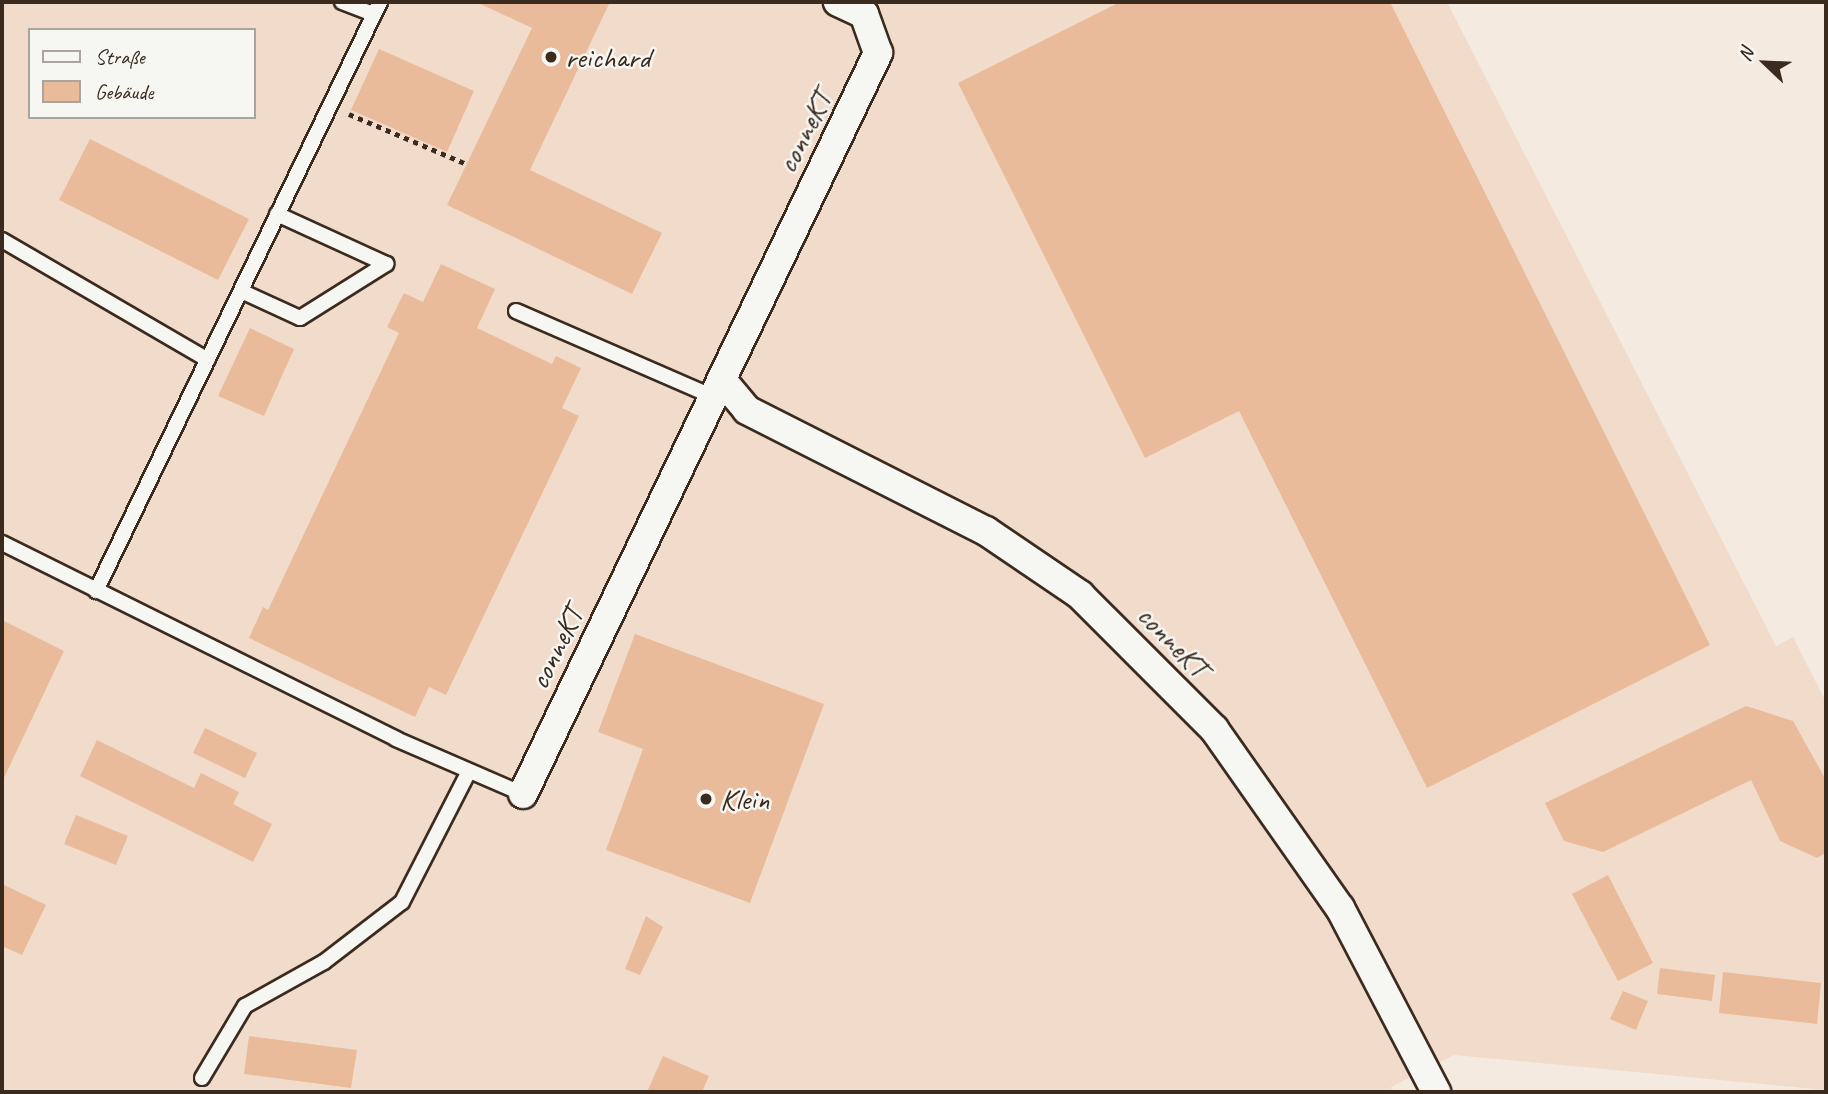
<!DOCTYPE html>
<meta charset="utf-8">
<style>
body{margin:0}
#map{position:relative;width:1828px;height:1094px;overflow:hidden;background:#f4eae0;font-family:Caveat,sans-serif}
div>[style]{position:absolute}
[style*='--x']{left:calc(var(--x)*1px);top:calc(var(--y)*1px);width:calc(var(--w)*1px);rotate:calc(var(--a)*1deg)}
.built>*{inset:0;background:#f1dccb}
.building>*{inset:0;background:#eabb9a}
.path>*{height:4.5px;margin-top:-2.25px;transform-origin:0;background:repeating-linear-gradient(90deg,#3b2a1e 0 5px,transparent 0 10px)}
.roads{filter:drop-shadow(2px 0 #3b2a1e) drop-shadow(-2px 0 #3b2a1e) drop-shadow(0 2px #3b2a1e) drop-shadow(0 -2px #3b2a1e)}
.service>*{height:14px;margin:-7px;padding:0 7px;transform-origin:7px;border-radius:7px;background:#f6f6f2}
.minor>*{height:28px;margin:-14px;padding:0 14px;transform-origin:14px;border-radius:14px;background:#f6f6f2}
.dots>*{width:19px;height:19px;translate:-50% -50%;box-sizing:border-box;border:4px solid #f6f6f2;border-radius:50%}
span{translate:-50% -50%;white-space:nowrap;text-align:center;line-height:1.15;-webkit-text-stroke:5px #f6f6f2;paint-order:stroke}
.poi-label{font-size:30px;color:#3b2a1e}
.left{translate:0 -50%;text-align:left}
.street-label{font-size:30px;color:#3b2a1e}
.frame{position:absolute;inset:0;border:4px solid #3b2a1e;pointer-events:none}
.legend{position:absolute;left:28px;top:28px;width:228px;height:91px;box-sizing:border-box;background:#f6f6f2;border:2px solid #aba49d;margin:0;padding:9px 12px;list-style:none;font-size:21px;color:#3b2a1e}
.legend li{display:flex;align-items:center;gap:14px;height:35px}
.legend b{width:35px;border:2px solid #aba49d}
.north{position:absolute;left:1730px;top:28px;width:70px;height:70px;-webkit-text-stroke:5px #f6f6f2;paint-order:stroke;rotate:293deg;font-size:19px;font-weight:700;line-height:28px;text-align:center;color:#3b2a1e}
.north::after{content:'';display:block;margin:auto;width:24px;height:32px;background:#3b2a1e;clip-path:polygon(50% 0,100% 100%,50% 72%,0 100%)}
</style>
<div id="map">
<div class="built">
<div style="clip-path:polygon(evenodd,2px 2px,1447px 2px,1776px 646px,1793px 637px,1826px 702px,1826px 1090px,1454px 1055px,1391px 1087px,1393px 1092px,2px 1092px,2px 2px,30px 30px,254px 30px,254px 117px,30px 117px,30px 30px)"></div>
</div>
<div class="building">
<div style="clip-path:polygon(476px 2px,610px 2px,530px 170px,662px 233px,632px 294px,447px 205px,532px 28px)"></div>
<div style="clip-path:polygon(1120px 2px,1390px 2px,1710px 645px,1427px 788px,1239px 411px,1145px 458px,958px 83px)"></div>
<div style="clip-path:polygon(379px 49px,474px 91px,447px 152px,351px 110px)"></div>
<div style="clip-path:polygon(90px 139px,249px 219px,218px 280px,59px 200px)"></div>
<div style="clip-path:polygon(441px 264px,495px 289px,477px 328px,552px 364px,556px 356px,581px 368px,562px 408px,579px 416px,446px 695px,429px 687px,415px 717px,249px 638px,263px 607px,268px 610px,399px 333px,387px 327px,404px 293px,423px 302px)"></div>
<div style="clip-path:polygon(250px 328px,294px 349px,264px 416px,218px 396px)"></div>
<div style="clip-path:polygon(2px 620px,64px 651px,2px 782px)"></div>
<div style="clip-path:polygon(635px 634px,824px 704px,750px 903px,606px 850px,643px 749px,598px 732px)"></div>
<div style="clip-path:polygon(1746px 706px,1793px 721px,1826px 780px,1826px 853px,1817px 858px,1780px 841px,1751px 780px,1603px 852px,1564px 841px,1545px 803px)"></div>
<div style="clip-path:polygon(205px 728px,257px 753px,245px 778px,193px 753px)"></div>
<div style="clip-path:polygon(97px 740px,194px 788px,201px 773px,239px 792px,233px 804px,272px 824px,253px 862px,80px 776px)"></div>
<div style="clip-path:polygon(76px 815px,128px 836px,116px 865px,64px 844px)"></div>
<div style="clip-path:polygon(1608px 875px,1653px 963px,1618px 981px,1572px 894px)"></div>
<div style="clip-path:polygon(2px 884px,46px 905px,22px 955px,2px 946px)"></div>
<div style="clip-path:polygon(646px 916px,663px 927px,640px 975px,625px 969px)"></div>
<div style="clip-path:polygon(1660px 968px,1715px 975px,1712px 1001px,1657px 994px)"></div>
<div style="clip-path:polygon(1723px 972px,1821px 983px,1817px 1024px,1719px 1013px)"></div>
<div style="clip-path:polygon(1623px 991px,1648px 1001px,1636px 1030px,1610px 1019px)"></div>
<div style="clip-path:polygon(249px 1036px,357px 1050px,351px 1088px,244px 1074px)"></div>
<div style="clip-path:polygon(663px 1056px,709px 1076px,702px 1092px,647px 1092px)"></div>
</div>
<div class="path">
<div style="--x:349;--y:114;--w:128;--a:23"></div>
</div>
<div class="roads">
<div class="service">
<div style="--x:342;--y:2;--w:34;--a:21"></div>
<div style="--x:277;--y:214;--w:120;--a:24.6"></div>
<div style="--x:2;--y:240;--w:238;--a:30.2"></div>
<div style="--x:241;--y:291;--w:65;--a:24.6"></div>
<div style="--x:300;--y:318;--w:102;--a:-32.1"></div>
<div style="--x:516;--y:311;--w:216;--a:23.5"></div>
<div style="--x:2;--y:543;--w:440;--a:26.4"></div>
<div style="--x:396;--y:739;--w:138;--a:23.4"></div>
<div style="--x:96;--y:591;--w:654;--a:-64.26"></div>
<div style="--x:202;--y:1078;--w:84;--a:-59.2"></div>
<div style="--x:245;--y:1006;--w:90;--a:-29.1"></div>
<div style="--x:324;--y:962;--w:98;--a:-37.6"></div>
<div style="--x:402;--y:902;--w:145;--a:-62.9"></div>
</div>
<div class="minor">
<div style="--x:722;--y:380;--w:39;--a:50"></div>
<div style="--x:747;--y:410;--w:268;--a:26.9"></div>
<div style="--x:986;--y:531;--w:114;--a:34.2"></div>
<div style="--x:1080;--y:595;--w:190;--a:45"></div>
<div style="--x:1214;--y:729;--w:219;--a:54.9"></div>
<div style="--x:1340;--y:908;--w:208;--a:62.4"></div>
<div style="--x:523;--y:794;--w:822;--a:-64.4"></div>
<div style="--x:878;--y:53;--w:41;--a:-109.7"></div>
<div style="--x:864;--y:14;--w:29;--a:-155"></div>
</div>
</div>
<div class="dots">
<div style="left:551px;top:57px;background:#3b2a1e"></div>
<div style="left:706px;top:799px;background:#3b2a1e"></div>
</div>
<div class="poi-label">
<span class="left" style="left:565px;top:57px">reichard</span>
<span class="left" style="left:720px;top:799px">Klein</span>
</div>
<div class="street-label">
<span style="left:804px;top:132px;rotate:-64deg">conneKT</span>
<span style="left:1173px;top:641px;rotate:45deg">conneKT</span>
<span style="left:556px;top:648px;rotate:-64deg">conneKT</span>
</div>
<div class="frame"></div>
<ul class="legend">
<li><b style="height:9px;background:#f6f6f2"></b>Straße</li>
<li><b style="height:19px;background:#eabb9a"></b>Gebäude</li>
</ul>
<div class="north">N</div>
</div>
